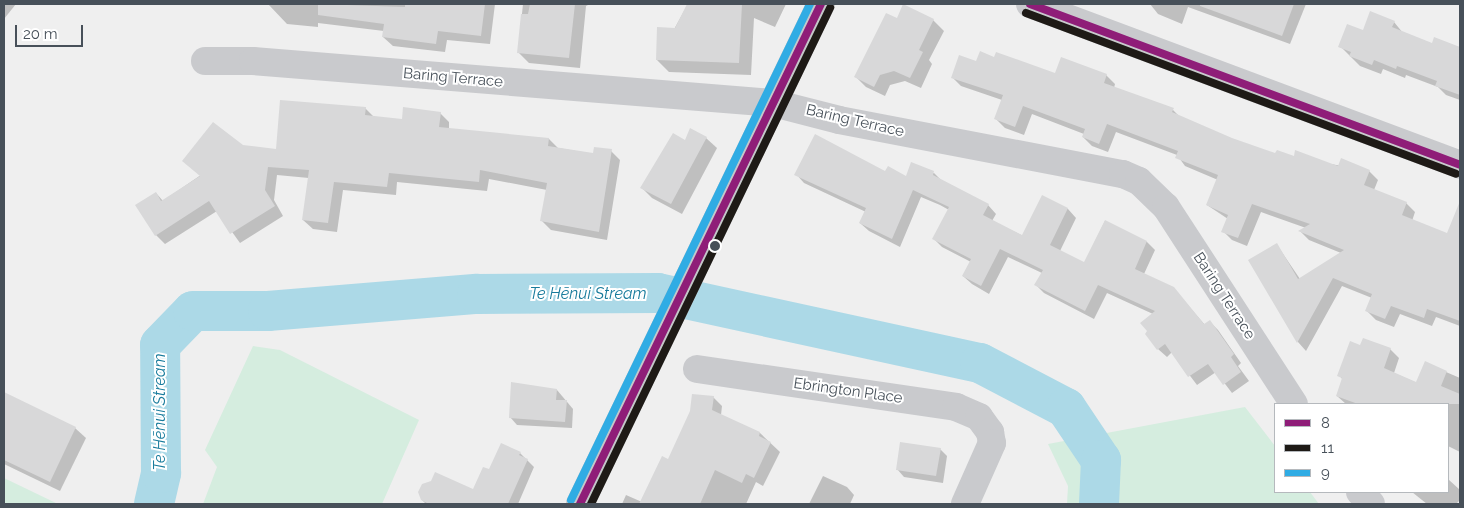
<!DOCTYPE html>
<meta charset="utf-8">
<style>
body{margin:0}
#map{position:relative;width:1464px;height:508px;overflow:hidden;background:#efefef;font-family:Raleway,sans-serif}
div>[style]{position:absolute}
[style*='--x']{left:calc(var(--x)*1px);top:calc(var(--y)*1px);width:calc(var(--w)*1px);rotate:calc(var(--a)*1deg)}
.green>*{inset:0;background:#d5eddf}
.shadow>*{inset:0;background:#0003}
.river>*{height:40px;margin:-20px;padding:0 20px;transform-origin:20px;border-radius:20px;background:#acd9e7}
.building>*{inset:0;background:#d8d8d9}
.minor>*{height:28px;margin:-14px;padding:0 14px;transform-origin:14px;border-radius:14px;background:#c9cacd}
.major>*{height:28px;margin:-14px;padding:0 14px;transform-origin:14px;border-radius:14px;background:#c5c8ca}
.bus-1>*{height:8px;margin:-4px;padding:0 4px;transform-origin:4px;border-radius:4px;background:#8f1d78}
.bus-2>*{height:8px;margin:-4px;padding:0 4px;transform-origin:4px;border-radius:4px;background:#1e1a16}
.bus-3>*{height:8px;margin:-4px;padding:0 4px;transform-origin:4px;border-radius:4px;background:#30ace4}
.dots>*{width:14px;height:14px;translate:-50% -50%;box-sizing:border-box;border:2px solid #fff;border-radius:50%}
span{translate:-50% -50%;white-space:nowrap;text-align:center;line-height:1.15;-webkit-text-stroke:4px #fff;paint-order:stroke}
.street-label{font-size:15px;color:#475059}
.water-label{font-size:16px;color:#187b9c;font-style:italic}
.frame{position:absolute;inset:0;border:5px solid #475059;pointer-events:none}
.legend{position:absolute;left:1274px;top:403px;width:175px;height:90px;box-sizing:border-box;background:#fff;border:1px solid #b5b9bd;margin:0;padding:6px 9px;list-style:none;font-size:15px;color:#475059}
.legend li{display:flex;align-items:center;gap:10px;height:25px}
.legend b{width:25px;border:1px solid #b5b9bd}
.scale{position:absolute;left:15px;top:25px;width:68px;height:22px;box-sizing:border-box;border:2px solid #475059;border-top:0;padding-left:6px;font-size:15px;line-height:18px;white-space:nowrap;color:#475059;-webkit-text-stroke:4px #fff;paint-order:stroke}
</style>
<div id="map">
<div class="green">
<div style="clip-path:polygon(253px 346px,280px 350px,419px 420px,382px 504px,203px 504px,217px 467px,205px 450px)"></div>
<div style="clip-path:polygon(1245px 407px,1275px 446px,1275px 492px,1310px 492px,1319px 504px,1067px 504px,1068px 486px,1048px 444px)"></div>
<div style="clip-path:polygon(4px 478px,58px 504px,4px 504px)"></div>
</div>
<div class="shadow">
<div style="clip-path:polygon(4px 4px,16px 4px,4px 19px)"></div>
<div style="clip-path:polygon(268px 4px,495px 4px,490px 44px,447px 40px,445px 52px,393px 46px,383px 37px,384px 31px,318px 23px,318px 27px,287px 24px)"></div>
<div style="clip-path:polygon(523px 4px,590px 4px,586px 6px,580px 68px,529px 63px,518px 52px)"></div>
<div style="clip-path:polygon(688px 4px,786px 4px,775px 27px,754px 18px,751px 75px,669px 72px,657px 60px)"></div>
<div style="clip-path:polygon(1150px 4px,1306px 4px,1290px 44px,1188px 7px,1182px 24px,1158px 14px)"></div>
<div style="clip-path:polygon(897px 19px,933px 20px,944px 31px,929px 60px,932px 64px,921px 88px,905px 81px,890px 85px,885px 96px,866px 87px,856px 77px)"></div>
<div style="clip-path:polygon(1394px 22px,1403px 33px,1433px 44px,1435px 39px,1460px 48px,1460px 100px,1446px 95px,1438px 87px,1406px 75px,1405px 78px,1383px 69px,1381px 74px,1360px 66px,1340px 46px,1363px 32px)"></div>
<div style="clip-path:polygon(995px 58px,1056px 75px,1106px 75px,1115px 84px,1114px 88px,1173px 110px,1179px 116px,1231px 139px,1276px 154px,1369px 171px,1378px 180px,1374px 190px,1406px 203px,1415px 212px,1412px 221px,1447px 235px,1451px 226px,1460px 230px,1460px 326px,1436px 317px,1432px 326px,1400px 314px,1394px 327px,1376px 320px,1367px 311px,1372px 298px,1342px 286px,1306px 351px,1298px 342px,1250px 261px,1277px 245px,1300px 279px,1341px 253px,1309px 240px,1300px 231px,1306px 228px,1261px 212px,1247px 246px,1232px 240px,1223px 231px,1228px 219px,1207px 205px,1218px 180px,1185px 166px,1177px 155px,1116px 132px,1108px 152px,1092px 146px,1083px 137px,1084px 134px,1032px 114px,1024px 135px,1005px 128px,996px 119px,1002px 100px,961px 86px,952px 77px,977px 63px)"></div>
<div style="clip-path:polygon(365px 108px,374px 117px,403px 120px,440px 113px,449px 122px,449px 129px,549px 139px,558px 148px,594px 154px,611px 151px,620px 160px,607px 240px,551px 230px,542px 221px,547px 190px,489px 179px,487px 191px,397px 182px,396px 195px,343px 190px,337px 232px,313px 229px,303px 220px,309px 178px,277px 175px,274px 200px,283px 216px,240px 243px,217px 211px,165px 244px,156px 235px,156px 193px,163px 201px,243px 146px,277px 151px)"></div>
<div style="clip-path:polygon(706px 138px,717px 148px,682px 214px,652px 198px,642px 188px,685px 142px)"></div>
<div style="clip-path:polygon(886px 173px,906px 178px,934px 173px,942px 181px,988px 205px,996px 214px,992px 221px,1023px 236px,1042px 197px,1068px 209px,1076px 218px,1060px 251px,1084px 264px,1105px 221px,1147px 242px,1155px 250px,1144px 274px,1173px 288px,1205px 325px,1210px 322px,1218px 330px,1241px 363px,1238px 366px,1249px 381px,1232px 393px,1216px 372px,1197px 385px,1172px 352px,1167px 357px,1158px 349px,1153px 314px,1107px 293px,1094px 319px,1044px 293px,1036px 285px,1042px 273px,1008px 257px,989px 294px,972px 284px,963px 276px,971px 262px,942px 247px,934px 239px,949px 210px,940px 205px,921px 197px,900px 247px,869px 231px,860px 223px,866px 212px,804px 183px,796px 174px)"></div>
<div style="clip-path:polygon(1361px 347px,1390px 349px,1399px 358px,1394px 373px,1417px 383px,1425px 363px,1460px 378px,1460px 452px,1448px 446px,1448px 404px,1346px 404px,1337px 396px,1343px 380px,1339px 375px)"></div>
<div style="clip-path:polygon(513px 383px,557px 390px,573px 409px,572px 428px,517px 425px,510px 417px)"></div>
<div style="clip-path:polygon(4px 394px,75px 428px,86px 438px,60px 491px,4px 464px)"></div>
<div style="clip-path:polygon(713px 397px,722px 406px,721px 415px,760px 433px,780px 452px,763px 486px,756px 482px,746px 504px,622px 504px,626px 495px,642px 502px)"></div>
<div style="clip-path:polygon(940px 449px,947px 456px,943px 483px,904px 477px,897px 469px)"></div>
<div style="clip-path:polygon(520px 453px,534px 467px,518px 504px,426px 504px,422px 500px,474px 491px,489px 470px)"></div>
<div style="clip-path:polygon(823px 476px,847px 487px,854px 495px,850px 504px,809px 504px)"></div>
<div style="clip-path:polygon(1448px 479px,1460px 490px,1460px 500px,1456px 504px,1427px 504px,1412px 492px,1448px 492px)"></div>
</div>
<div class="river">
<div style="--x:154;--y:504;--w:32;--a:-77"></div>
<div style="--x:161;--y:473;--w:128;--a:-90.4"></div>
<div style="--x:160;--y:345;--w:47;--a:-45.9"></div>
<div style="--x:193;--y:311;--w:75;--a:0"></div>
<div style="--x:268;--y:311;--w:210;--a:-4.7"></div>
<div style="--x:477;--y:294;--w:181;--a:-0.3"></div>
<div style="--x:658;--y:293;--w:330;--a:12.3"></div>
<div style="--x:980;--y:363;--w:97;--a:27.6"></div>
<div style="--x:1066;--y:408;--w:63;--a:56.1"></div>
<div style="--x:1101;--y:460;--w:44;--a:92.6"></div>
</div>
<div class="building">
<div style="clip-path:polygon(318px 4px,405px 7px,405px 4px,485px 4px,481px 36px,438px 31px,436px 44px,382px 37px,384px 24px,318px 15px)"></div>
<div style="clip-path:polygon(530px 4px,575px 4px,569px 58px,517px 53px,521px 14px,528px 14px)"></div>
<div style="clip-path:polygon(687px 4px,742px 4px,739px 63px,656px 60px,657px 27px,675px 28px)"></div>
<div style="clip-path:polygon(903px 4px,934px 19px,919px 50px,923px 52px,910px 78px,894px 71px,880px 75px,874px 87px,854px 77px,886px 13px,897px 18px)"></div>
<div style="clip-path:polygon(1200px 4px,1294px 4px,1282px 36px,1200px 6px)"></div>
<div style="clip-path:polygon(1370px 11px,1395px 21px,1392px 27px,1432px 43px,1434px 37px,1460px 47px,1460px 95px,1435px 86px,1437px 81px,1397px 66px,1396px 69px,1374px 60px,1372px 65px,1349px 56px,1351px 52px,1338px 47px,1347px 24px,1363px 30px)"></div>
<div style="clip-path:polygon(980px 51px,994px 57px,996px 52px,1055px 73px,1061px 57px,1107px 74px,1104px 83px,1174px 108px,1172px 112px,1232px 138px,1275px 153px,1277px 150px,1294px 156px,1295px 150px,1338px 166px,1341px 158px,1370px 170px,1364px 185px,1407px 202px,1402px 215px,1447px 233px,1460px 201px,1460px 321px,1427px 309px,1424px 318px,1391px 306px,1385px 319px,1365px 311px,1372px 294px,1333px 278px,1297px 343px,1248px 260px,1277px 243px,1298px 279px,1344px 250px,1298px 231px,1310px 224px,1252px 204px,1238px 238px,1221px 232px,1228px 215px,1206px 205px,1218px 175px,1175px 158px,1178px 151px,1107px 124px,1099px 144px,1082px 137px,1085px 129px,1023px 106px,1015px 127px,994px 119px,1003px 95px,951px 78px,959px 55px,976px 61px)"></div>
<div style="clip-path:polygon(280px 100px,366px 107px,365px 115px,402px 119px,403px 107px,441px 112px,439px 127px,549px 138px,548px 146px,593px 153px,594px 147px,612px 149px,599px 232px,540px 221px,547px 183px,480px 170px,479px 182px,389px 173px,387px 187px,334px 182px,328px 223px,302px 220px,309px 170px,268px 167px,265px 190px,275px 206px,230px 234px,209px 201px,155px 236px,135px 205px,156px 192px,161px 201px,200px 176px,182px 161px,213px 122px,243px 145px,276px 149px)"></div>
<div style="clip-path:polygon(690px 128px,707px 137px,671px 204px,640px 188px,673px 133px,685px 140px)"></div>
<div style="clip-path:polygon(815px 134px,885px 171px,888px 166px,906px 176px,911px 162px,934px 171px,933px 175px,989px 204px,983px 215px,1022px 235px,1042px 195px,1068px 208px,1050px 245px,1084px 262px,1105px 220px,1147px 241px,1135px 269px,1174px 287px,1204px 324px,1210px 320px,1234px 354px,1231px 357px,1241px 372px,1223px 385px,1208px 364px,1188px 377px,1165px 344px,1157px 350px,1145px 334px,1147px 331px,1140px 323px,1155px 311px,1098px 285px,1085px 311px,1034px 285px,1043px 270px,1000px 249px,981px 286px,962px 276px,971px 259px,932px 239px,949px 207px,913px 190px,892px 239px,859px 223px,866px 208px,794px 175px)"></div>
<div style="clip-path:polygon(1363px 338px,1391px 348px,1384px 368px,1416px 382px,1425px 361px,1447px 371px,1441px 386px,1460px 394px,1460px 404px,1358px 404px,1336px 396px,1342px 378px,1337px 376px,1350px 341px,1360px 345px)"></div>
<div style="clip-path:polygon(511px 382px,557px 389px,556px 400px,567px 400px,565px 422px,509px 418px)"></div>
<div style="clip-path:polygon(4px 392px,76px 427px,50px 482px,4px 460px)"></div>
<div style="clip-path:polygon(692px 394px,714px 396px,712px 410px,760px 432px,759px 436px,771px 442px,754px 478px,746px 474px,742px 483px,715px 470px,700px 504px,639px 504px,662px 456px,668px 459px,690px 411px)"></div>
<div style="clip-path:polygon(900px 442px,941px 448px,936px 476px,896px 470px)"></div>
<div style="clip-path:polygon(501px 443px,521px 452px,519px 455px,528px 459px,508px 504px,429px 504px,421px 500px,418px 492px,422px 484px,431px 481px,435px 472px,473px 489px,483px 467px,489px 469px)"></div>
</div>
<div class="minor">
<div style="--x:1030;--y:4;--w:459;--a:20.5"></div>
<div style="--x:205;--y:61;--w:48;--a:0"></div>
<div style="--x:253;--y:61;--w:522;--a:4.62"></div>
<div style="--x:773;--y:103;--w:68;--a:14.4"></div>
<div style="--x:839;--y:120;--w:289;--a:10.8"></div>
<div style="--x:1123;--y:174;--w:17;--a:24"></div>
<div style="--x:1139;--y:181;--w:37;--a:44"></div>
<div style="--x:1166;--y:207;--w:235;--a:57"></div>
<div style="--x:697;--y:369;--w:262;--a:8.3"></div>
<div style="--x:956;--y:407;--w:25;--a:23"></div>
<div style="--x:979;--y:417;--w:19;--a:54"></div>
<div style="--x:990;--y:432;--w:11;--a:80"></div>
<div style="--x:992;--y:443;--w:67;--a:113.9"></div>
<div style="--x:1360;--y:492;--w:16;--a:47"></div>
</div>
<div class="major">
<div style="--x:580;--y:504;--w:555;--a:-64.27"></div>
</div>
<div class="bus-1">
<div style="--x:1030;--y:4;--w:459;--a:20.5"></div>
<div style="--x:580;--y:504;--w:555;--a:-64.27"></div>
</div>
<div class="bus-2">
<div style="--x:1026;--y:13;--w:459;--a:20.5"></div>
<div style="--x:591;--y:504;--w:551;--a:-64.27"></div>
</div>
<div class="bus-3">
<div style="--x:571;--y:500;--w:551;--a:-64.27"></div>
</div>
<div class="dots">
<div style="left:715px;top:246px;background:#475059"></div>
</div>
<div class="street-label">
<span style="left:453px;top:78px;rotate:5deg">Baring Terrace</span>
<span style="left:855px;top:121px;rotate:13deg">Baring Terrace</span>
<span style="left:1224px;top:296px;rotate:57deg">Baring Terrace</span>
<span style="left:848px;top:391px;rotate:8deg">Ebrington Place</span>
</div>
<div class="water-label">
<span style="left:588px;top:294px">Te Hēnui Stream</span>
<span style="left:160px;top:412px;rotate:-90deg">Te Hēnui Stream</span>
</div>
<div class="frame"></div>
<ul class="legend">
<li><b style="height:6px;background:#8f1d78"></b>8</li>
<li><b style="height:6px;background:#1e1a16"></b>11</li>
<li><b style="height:6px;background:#30ace4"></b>9</li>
</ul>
<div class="scale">20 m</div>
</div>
